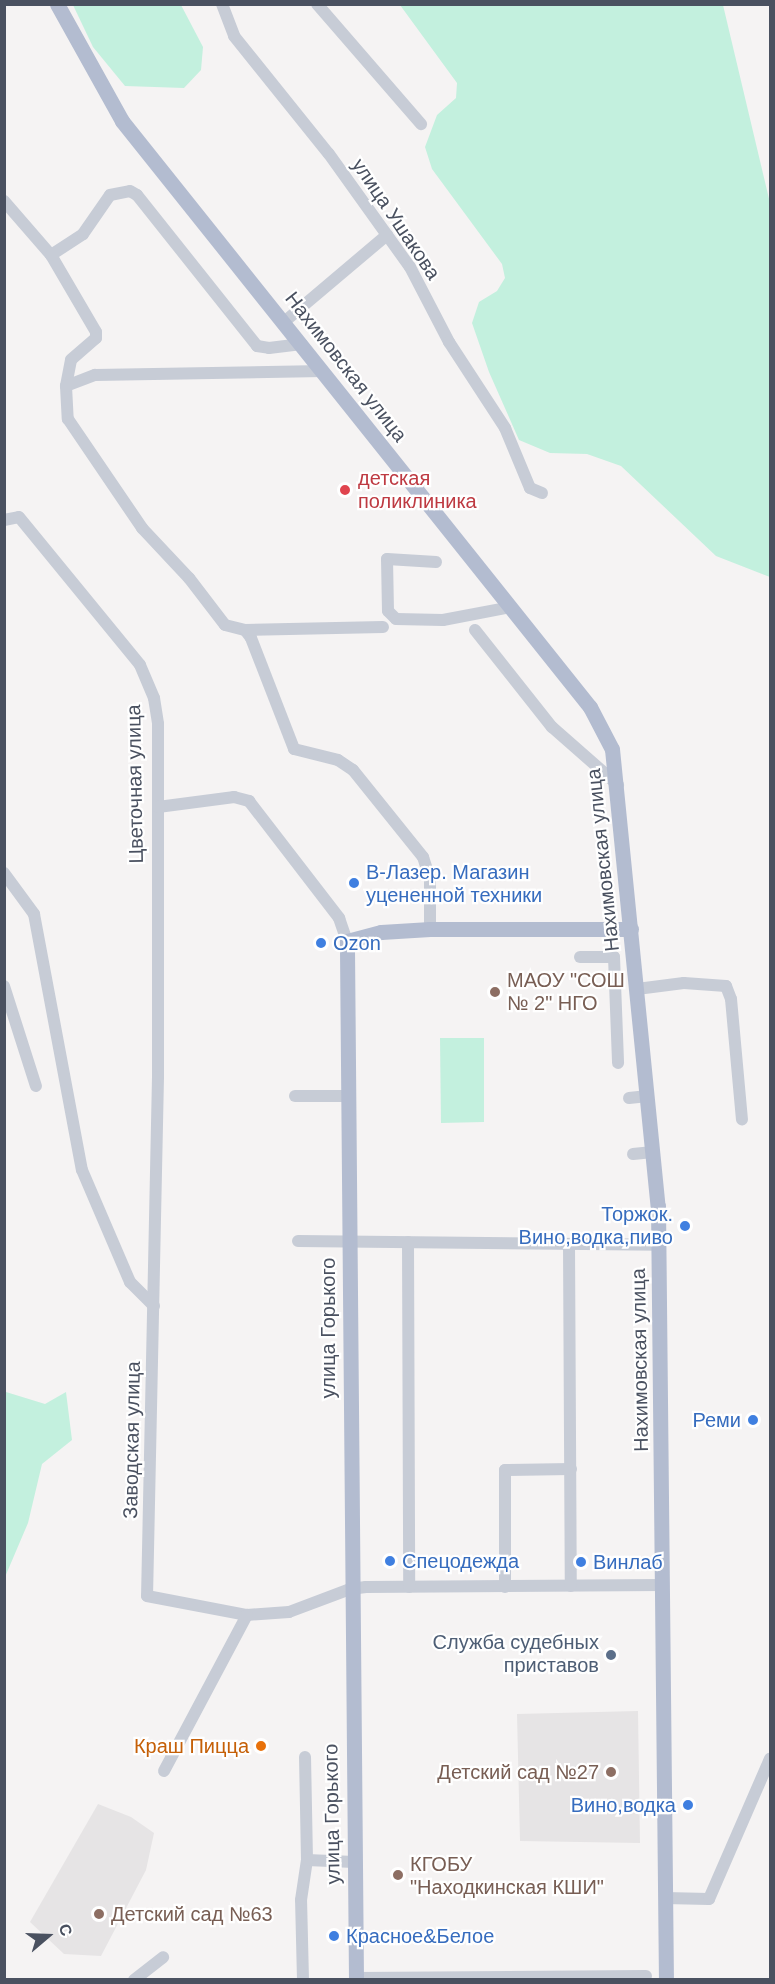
<!DOCTYPE html>
<meta charset="utf-8">
<style>
body{margin:0}
#map{position:relative;width:775px;height:1984px;overflow:hidden;background:#f5f3f3;font-family:Arial,sans-serif}
div>[style]{position:absolute}
[style*='--x']{left:calc(var(--x)*1px);top:calc(var(--y)*1px);width:calc(var(--w)*1px);rotate:calc(var(--a)*1deg)}
.education>*{inset:0;background:#e6e4e5}
.green>*{inset:0;background:#c3f0de}
.minor>*{height:12px;margin:-6px;padding:0 6px;transform-origin:6px;border-radius:6px;background:#c7ccd6}
.major>*{height:15px;margin:-7.5px;padding:0 7.5px;transform-origin:7.5px;border-radius:7.5px;background:#b3bcd0}
.dots>*{width:16px;height:16px;translate:-50% -50%;box-sizing:border-box;border:3px solid #fff;border-radius:50%}
span{translate:-50% -50%;white-space:nowrap;text-align:center;line-height:1.15;-webkit-text-stroke:4.5px #fff;paint-order:stroke}
.street-label{font-size:20px;color:#4a5160}
.health-label{font-size:20px;color:#be3a42}
.left{translate:0 -50%;text-align:left}
.shop-label{font-size:20px;color:#366cbe}
.right{translate:-100% -50%;text-align:right}
.education-label{font-size:20px;color:#785e54}
.service-label{font-size:20px;color:#4e5e75}
.food-label{font-size:20px;color:#c56008}
.frame{position:absolute;inset:0;border:6px solid #4a5160;pointer-events:none}
.north{position:absolute;left:18px;top:1906px;width:60px;height:60px;-webkit-text-stroke:4px #fff;paint-order:stroke;rotate:71deg;font-size:16px;font-weight:700;line-height:24px;text-align:center;color:#4a5160}
.north::after{content:'';display:block;margin:auto;width:21px;height:27px;background:#4a5160;clip-path:polygon(50% 0,100% 100%,50% 72%,0 100%)}
</style>
<div id="map">
<div class="education">
<div style="clip-path:polygon(638px 1711px,640px 1843px,520px 1841px,517px 1714px)"></div>
<div style="clip-path:polygon(98px 1804px,131px 1817px,154px 1833px,146px 1870px,101px 1956px,64px 1954px,30px 1922px)"></div>
</div>
<div class="green">
<div style="clip-path:polygon(73px 5px,181px 5px,203px 47px,201px 70px,184px 88px,125px 86px,93px 47px)"></div>
<div style="clip-path:polygon(400px 5px,723px 5px,770px 203px,770px 577px,716px 556px,621px 466px,587px 454px,550px 453px,519px 440px,489px 372px,472px 323px,479px 302px,497px 291px,505px 278px,502px 264px,432px 169px,425px 147px,437px 115px,456px 98px,457px 83px)"></div>
<div style="clip-path:polygon(440px 1038px,484px 1038px,484px 1122px,441px 1123px)"></div>
<div style="clip-path:polygon(4px 1388px,6px 1392px,45px 1404px,66px 1392px,72px 1440px,42px 1464px,28px 1523px,5px 1577px)"></div>
</div>
<div class="minor">
<div style="--x:222;--y:4;--w:34;--a:69"></div>
<div style="--x:234;--y:36;--w:151;--a:51.2"></div>
<div style="--x:329;--y:154;--w:139;--a:54.4"></div>
<div style="--x:410;--y:267;--w:85;--a:62.5"></div>
<div style="--x:449;--y:342;--w:103;--a:56.9"></div>
<div style="--x:505;--y:428;--w:65;--a:67.4"></div>
<div style="--x:530;--y:488;--w:13;--a:23"></div>
<div style="--x:317;--y:4;--w:159;--a:49.1"></div>
<div style="--x:4;--y:201;--w:72;--a:49"></div>
<div style="--x:51;--y:255;--w:89;--a:59.7"></div>
<div style="--x:96;--y:332;--w:6;--a:90"></div>
<div style="--x:96;--y:338;--w:33;--a:139"></div>
<div style="--x:71;--y:360;--w:26;--a:101"></div>
<div style="--x:66;--y:386;--w:33;--a:87"></div>
<div style="--x:68;--y:419;--w:132;--a:55.8"></div>
<div style="--x:142;--y:528;--w:69;--a:46.8"></div>
<div style="--x:189;--y:578;--w:59;--a:52.5"></div>
<div style="--x:225;--y:625;--w:21;--a:14"></div>
<div style="--x:245;--y:630;--w:10;--a:53"></div>
<div style="--x:251;--y:638;--w:119;--a:68.8"></div>
<div style="--x:294;--y:749;--w:45;--a:14"></div>
<div style="--x:338;--y:760;--w:18;--a:34"></div>
<div style="--x:353;--y:770;--w:112;--a:51.2"></div>
<div style="--x:423;--y:857;--w:23;--a:72"></div>
<div style="--x:430;--y:879;--w:50;--a:90"></div>
<div style="--x:51;--y:255;--w:38;--a:-33"></div>
<div style="--x:83;--y:234;--w:47;--a:-55.3"></div>
<div style="--x:110;--y:195;--w:20;--a:-11"></div>
<div style="--x:130;--y:191;--w:8;--a:30"></div>
<div style="--x:137;--y:195;--w:193;--a:51.5"></div>
<div style="--x:257;--y:346;--w:12;--a:9"></div>
<div style="--x:269;--y:348;--w:33;--a:-7"></div>
<div style="--x:284;--y:322;--w:135;--a:-40.2"></div>
<div style="--x:66;--y:386;--w:31;--a:-21"></div>
<div style="--x:95;--y:375;--w:228;--a:-1"></div>
<div style="--x:4;--y:520;--w:15;--a:-11"></div>
<div style="--x:19;--y:517;--w:191;--a:50.7"></div>
<div style="--x:140;--y:665;--w:36;--a:67"></div>
<div style="--x:154;--y:698;--w:26;--a:81"></div>
<div style="--x:158;--y:724;--w:353;--a:90"></div>
<div style="--x:158;--y:1077;--w:519;--a:91.21"></div>
<div style="--x:147;--y:1596;--w:102;--a:10.8"></div>
<div style="--x:247;--y:1615;--w:42;--a:-4.1"></div>
<div style="--x:289;--y:1612;--w:65;--a:-20.7"></div>
<div style="--x:350;--y:1589;--w:16;--a:-7"></div>
<div style="--x:366;--y:1587;--w:296;--a:-0.4"></div>
<div style="--x:436;--y:562;--w:49;--a:-176.5"></div>
<div style="--x:387;--y:559;--w:52;--a:88.9"></div>
<div style="--x:388;--y:611;--w:11;--a:45"></div>
<div style="--x:396;--y:619;--w:47;--a:1.2"></div>
<div style="--x:443;--y:620;--w:69;--a:-10.8"></div>
<div style="--x:245;--y:630;--w:138;--a:-1.2"></div>
<div style="--x:475;--y:630;--w:124;--a:51.6"></div>
<div style="--x:552;--y:727;--w:88;--a:41.3"></div>
<div style="--x:158;--y:807;--w:77;--a:-7.5"></div>
<div style="--x:234;--y:797;--w:16;--a:15"></div>
<div style="--x:249;--y:801;--w:148;--a:52.4"></div>
<div style="--x:339;--y:918;--w:24;--a:71"></div>
<div style="--x:4;--y:873;--w:51;--a:53.8"></div>
<div style="--x:34;--y:914;--w:260;--a:79.4"></div>
<div style="--x:82;--y:1170;--w:122;--a:66.8"></div>
<div style="--x:130;--y:1282;--w:34;--a:45"></div>
<div style="--x:580;--y:957;--w:34;--a:0"></div>
<div style="--x:614;--y:957;--w:106;--a:87.8"></div>
<div style="--x:4;--y:986;--w:105;--a:72.3"></div>
<div style="--x:637;--y:989;--w:47;--a:-7.3"></div>
<div style="--x:684;--y:983;--w:42;--a:4.1"></div>
<div style="--x:726;--y:986;--w:14;--a:69"></div>
<div style="--x:731;--y:999;--w:121;--a:84.8"></div>
<div style="--x:295;--y:1096;--w:52;--a:0"></div>
<div style="--x:629;--y:1098;--w:19;--a:-6"></div>
<div style="--x:633;--y:1154;--w:20;--a:-6"></div>
<div style="--x:298;--y:1241;--w:362;--a:0.6"></div>
<div style="--x:408;--y:1242;--w:345;--a:89.8"></div>
<div style="--x:569;--y:1244;--w:342;--a:89.7"></div>
<div style="--x:505;--y:1587;--w:117;--a:-90"></div>
<div style="--x:505;--y:1470;--w:66;--a:-0.9"></div>
<div style="--x:164;--y:1771;--w:177;--a:-62"></div>
<div style="--x:307;--y:1860;--w:47;--a:2.4"></div>
<div style="--x:665;--y:1898;--w:44;--a:1.3"></div>
<div style="--x:709;--y:1899;--w:153;--a:-66.5"></div>
<div style="--x:356;--y:1978;--w:290;--a:-0.4"></div>
<div style="--x:134;--y:1980;--w:37;--a:-38"></div>
<div style="--x:303;--y:1980;--w:80;--a:-91.4"></div>
<div style="--x:301;--y:1900;--w:40;--a:-81.5"></div>
<div style="--x:307;--y:1860;--w:103;--a:-91.1"></div>
</div>
<div class="major">
<div style="--x:57;--y:4;--w:134;--a:60.9"></div>
<div style="--x:122;--y:121;--w:750;--a:51.39"></div>
<div style="--x:590;--y:707;--w:47;--a:62.4"></div>
<div style="--x:612;--y:749;--w:459;--a:84.3"></div>
<div style="--x:658;--y:1206;--w:774;--a:89.41"></div>
<div style="--x:356;--y:1980;--w:1039;--a:-90.5"></div>
<div style="--x:347;--y:941;--w:35;--a:-15"></div>
<div style="--x:381;--y:932;--w:49;--a:-3.5"></div>
<div style="--x:430;--y:929;--w:201;--a:0"></div>
</div>
<div class="dots">
<div style="left:345px;top:490px;background:#e0444e"></div>
<div style="left:354px;top:883px;background:#3f7fe0"></div>
<div style="left:321px;top:943px;background:#3f7fe0"></div>
<div style="left:495px;top:992px;background:#8d6e63"></div>
<div style="left:685px;top:1226px;background:#3f7fe0"></div>
<div style="left:753px;top:1420px;background:#3f7fe0"></div>
<div style="left:390px;top:1561px;background:#3f7fe0"></div>
<div style="left:581px;top:1562px;background:#3f7fe0"></div>
<div style="left:611px;top:1655px;background:#5c6f8a"></div>
<div style="left:261px;top:1746px;background:#e8710a"></div>
<div style="left:611px;top:1772px;background:#8d6e63"></div>
<div style="left:688px;top:1805px;background:#3f7fe0"></div>
<div style="left:398px;top:1875px;background:#8d6e63"></div>
<div style="left:99px;top:1914px;background:#8d6e63"></div>
<div style="left:334px;top:1936px;background:#3f7fe0"></div>
</div>
<div class="street-label">
<span style="left:396px;top:219px;rotate:56deg">улица Ушакова</span>
<span style="left:346px;top:367px;rotate:52deg">Нахимовская улица</span>
<span style="left:135px;top:784px;rotate:-91deg">Цветочная улица</span>
<span style="left:603px;top:860px;rotate:-96deg">Нахимовская улица</span>
<span style="left:328px;top:1328px;rotate:-90deg">улица Горького</span>
<span style="left:640px;top:1360px;rotate:-91deg">Нахимовская улица</span>
<span style="left:132px;top:1440px;rotate:-89deg">Заводская улица</span>
<span style="left:332px;top:1814px;rotate:-91deg">улица Горького</span>
</div>
<div class="health-label">
<span class="left" style="left:358px;top:490px">детская<br>поликлиника</span>
</div>
<div class="shop-label">
<span class="left" style="left:366px;top:884px">В-Лазер. Магазин<br>уцененной техники</span>
<span class="left" style="left:333px;top:943px">Ozon</span>
<span class="right" style="left:673px;top:1226px">Торжок.<br>Вино,водка,пиво</span>
<span class="right" style="left:741px;top:1420px">Реми</span>
<span class="left" style="left:402px;top:1561px">Спецодежда</span>
<span class="left" style="left:593px;top:1562px">Винлаб</span>
<span class="right" style="left:676px;top:1805px">Вино,водка</span>
<span class="left" style="left:346px;top:1936px">Красное&amp;Белое</span>
</div>
<div class="education-label">
<span class="left" style="left:507px;top:992px">МАОУ "СОШ<br>№ 2" НГО</span>
<span class="right" style="left:599px;top:1772px">Детский сад №27</span>
<span class="left" style="left:410px;top:1876px">КГОБУ<br>"Находкинская КШИ"</span>
<span class="left" style="left:111px;top:1914px">Детский сад №63</span>
</div>
<div class="service-label">
<span class="right" style="left:599px;top:1654px">Служба судебных<br>приставов</span>
</div>
<div class="food-label">
<span class="right" style="left:249px;top:1746px">Краш Пицца</span>
</div>
<div class="frame"></div>
<div class="north">С</div>
</div>
